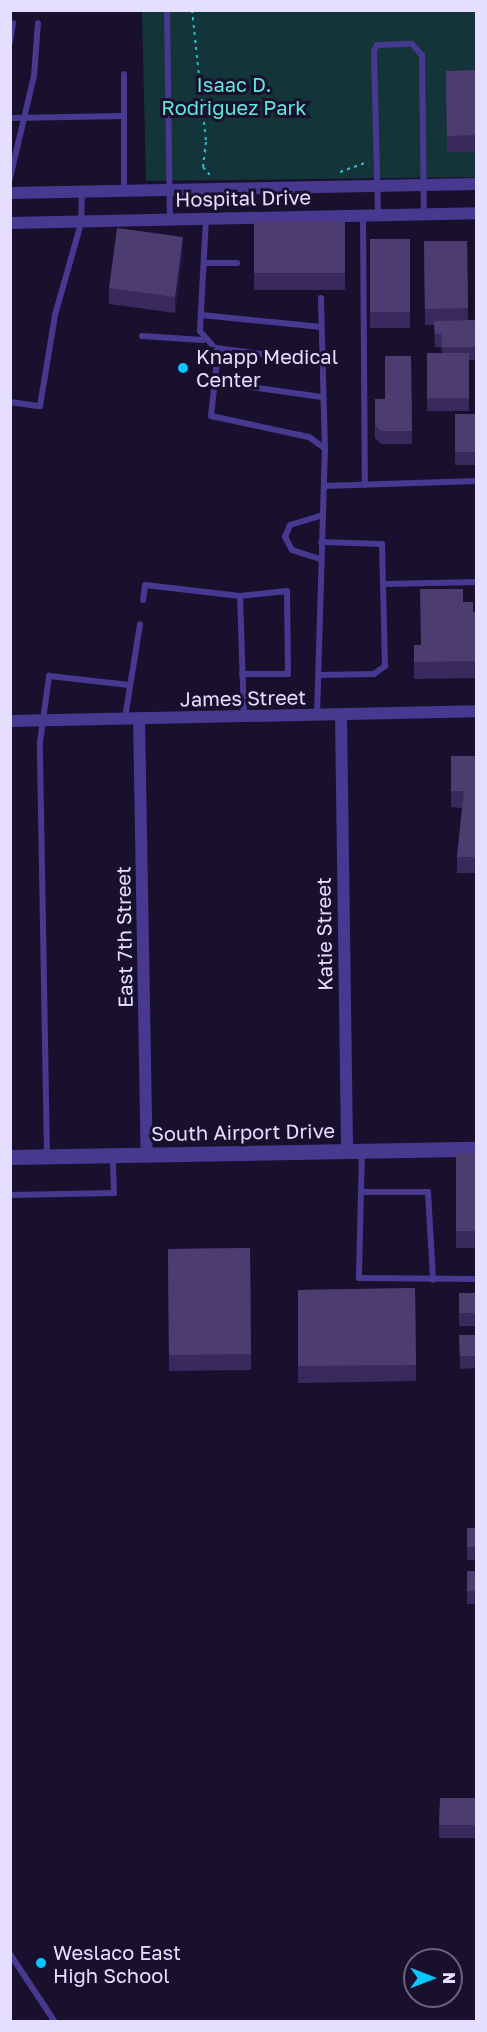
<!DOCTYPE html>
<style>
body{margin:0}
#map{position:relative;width:487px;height:2032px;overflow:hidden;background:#19102e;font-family:"Golos Text",sans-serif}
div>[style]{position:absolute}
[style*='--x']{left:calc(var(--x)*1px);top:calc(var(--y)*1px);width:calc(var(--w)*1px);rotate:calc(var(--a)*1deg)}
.green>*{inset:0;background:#133539}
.path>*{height:2px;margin-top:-1px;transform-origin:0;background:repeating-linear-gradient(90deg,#29bcc8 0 3px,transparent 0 7.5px)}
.service>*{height:6px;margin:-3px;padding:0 3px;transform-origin:3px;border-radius:3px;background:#473890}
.minor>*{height:12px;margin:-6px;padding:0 6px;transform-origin:6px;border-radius:6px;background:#473890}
.tertiary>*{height:15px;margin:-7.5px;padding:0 7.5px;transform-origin:7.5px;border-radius:7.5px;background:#473890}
.wall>*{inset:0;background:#3a295d}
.shaded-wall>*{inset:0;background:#251743}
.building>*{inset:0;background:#4c3c6f}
.dots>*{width:16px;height:16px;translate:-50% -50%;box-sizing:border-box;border:3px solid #19102e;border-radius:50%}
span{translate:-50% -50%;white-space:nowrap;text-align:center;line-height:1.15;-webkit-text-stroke:6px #19102e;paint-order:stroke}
.park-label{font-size:20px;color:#60e9d9}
.street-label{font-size:20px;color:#e6deff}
.poi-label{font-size:20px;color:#e6deff}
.left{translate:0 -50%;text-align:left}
.frame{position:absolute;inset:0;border:12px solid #e6deff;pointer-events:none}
.north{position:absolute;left:403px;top:1948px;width:60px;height:60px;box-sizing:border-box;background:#19102e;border:2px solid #6b6282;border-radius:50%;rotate:90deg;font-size:16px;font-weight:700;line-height:24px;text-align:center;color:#e6deff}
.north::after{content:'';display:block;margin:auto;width:21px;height:27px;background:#0ac6ff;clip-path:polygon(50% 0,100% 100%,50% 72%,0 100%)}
</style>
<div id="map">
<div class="green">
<div style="clip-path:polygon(142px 11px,476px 11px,476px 177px,146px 181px)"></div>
</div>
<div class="path">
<div style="--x:192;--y:10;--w:133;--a:83.9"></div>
<div style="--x:206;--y:142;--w:25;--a:97"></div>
<div style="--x:203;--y:167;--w:11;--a:49"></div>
<div style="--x:340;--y:172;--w:30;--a:-20"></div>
</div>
<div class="service">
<div style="--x:167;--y:10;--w:210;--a:89.2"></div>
<div style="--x:10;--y:42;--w:19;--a:-81"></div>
<div style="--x:124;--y:74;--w:117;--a:90"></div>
<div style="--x:10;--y:118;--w:114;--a:-1"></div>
<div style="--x:10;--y:178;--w:105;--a:-76.8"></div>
<div style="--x:34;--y:76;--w:53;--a:-85.7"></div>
<div style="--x:378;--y:215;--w:164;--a:-91.4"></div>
<div style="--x:374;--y:51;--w:7;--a:-63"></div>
<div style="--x:377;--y:45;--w:35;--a:-2"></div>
<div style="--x:412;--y:44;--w:15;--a:48"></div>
<div style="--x:422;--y:55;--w:159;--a:89.3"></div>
<div style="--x:363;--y:216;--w:269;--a:89.6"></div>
<div style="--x:206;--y:219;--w:112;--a:93.1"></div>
<div style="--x:200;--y:331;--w:28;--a:49"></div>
<div style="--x:218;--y:352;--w:64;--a:96.2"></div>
<div style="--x:211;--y:416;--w:100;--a:12.1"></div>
<div style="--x:309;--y:437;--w:17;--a:36"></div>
<div style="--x:204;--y:263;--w:33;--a:0"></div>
<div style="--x:201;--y:315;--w:121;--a:5.7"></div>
<div style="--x:142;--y:336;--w:61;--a:3.8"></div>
<div style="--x:216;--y:348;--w:107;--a:7.5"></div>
<div style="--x:215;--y:382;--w:108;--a:8"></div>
<div style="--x:10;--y:402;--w:30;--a:8"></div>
<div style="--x:40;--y:406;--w:92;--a:-80.6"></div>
<div style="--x:55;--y:315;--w:96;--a:-74.2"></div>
<div style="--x:81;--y:223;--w:31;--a:-88"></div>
<div style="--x:324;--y:486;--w:152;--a:-1.9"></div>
<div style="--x:320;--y:559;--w:29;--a:-162"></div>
<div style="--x:292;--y:550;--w:15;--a:-118"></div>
<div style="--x:285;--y:537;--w:13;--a:-67"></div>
<div style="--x:290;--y:525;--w:34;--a:-17"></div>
<div style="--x:385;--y:584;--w:91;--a:-1.3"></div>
<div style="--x:240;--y:596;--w:47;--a:-6.1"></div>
<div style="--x:287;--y:591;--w:83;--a:89.3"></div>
<div style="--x:288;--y:674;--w:46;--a:180"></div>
<div style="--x:143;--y:600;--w:15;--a:-82"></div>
<div style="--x:145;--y:585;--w:96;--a:6.6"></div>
<div style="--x:240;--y:596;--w:121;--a:88.1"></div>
<div style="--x:319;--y:675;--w:55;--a:-1"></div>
<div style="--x:374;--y:674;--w:14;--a:-36"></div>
<div style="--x:385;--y:666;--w:122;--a:-91.4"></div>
<div style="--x:382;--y:544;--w:61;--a:-178.1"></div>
<div style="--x:317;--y:716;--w:264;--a:-88.3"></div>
<div style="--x:325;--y:452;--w:154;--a:-91.5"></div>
<div style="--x:125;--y:718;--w:95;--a:-80.9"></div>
<div style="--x:362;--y:1151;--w:127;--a:91.4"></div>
<div style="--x:359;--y:1278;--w:117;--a:0.5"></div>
<div style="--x:47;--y:1156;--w:414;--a:-91"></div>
<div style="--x:40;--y:742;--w:67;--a:-82.2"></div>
<div style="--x:49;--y:676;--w:81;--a:6.4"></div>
<div style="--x:361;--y:1192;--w:67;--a:0"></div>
<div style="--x:428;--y:1192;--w:88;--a:86.7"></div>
<div style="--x:10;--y:1195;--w:104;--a:-1.1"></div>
<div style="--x:114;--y:1193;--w:37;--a:-92"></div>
<div style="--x:10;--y:1954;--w:82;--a:56.5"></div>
</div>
<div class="minor">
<div style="--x:10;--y:193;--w:466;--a:-1.1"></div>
<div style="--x:10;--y:223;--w:466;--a:-1.2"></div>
<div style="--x:341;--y:716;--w:435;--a:89.2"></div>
<div style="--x:139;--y:718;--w:437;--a:89"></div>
<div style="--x:10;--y:721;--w:466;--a:-1.2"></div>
</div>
<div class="tertiary">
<div style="--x:10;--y:1157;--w:466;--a:-1"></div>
</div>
<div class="wall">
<div style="clip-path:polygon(477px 70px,477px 152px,447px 152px,446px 71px)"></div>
<div style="clip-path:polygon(254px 221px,345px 221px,345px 290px,254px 290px)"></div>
<div style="clip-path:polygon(370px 239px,410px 239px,410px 328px,370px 328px)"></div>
<div style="clip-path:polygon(424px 241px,467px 241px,468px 320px,477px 320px,477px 360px,469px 360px,469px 411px,427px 411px,427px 353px,442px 353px,441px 347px,435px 347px,434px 325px,425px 325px)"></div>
<div style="clip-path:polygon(183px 254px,175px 313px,109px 304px,109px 288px)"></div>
<div style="clip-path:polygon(411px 356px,412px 444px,381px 444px,375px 438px,375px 399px,385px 399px)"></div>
<div style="clip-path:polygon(455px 414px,477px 414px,477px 465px,455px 465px)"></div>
<div style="clip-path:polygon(463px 602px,473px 612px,477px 612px,477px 678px,414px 679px,414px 645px,421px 645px)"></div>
<div style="clip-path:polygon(451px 756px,477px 756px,477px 873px,457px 873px,457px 857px,462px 808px,451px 807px)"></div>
<div style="clip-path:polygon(456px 1153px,477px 1153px,477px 1248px,456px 1248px)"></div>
<div style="clip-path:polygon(250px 1248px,251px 1370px,169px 1371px,168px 1249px)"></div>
<div style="clip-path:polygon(415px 1288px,416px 1381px,298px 1383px,298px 1290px)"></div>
<div style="clip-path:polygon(459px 1293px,477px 1293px,477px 1326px,459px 1326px)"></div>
<div style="clip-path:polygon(459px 1335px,477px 1335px,477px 1368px,460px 1369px)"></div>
<div style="clip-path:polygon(467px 1528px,477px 1528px,477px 1560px,467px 1560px)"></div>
<div style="clip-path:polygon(467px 1571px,477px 1571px,477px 1604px,467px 1604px)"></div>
<div style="clip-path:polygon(440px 1798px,477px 1798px,477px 1838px,439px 1838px)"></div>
</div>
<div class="shaded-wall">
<div style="clip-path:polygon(183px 237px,183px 254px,175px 313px,175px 297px)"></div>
</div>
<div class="building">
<div style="clip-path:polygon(477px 70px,477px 135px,447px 136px,446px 71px)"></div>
<div style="clip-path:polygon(254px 221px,345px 221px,345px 273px,254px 273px)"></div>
<div style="clip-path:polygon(117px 228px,183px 237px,175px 297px,109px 288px)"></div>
<div style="clip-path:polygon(370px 239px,410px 239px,410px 312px,370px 312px)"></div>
<div style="clip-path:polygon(424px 241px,467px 241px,468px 308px,425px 309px)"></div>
<div style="clip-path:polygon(477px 320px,477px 347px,442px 347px,441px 334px,435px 334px,434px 321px)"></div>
<div style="clip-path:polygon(427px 353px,469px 353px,469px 398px,427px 398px)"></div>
<div style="clip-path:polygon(385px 356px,411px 356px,412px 431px,381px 431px,375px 425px,375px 399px,385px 399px)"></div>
<div style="clip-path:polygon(455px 414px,477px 414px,477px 452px,455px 452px)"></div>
<div style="clip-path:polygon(420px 589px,463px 589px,463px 602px,473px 602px,473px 612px,477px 612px,477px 661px,414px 662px,414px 645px,421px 645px)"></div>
<div style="clip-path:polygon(451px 756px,477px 756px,477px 857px,457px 857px,464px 791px,451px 791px)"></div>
<div style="clip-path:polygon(456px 1153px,477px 1153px,477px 1231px,456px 1231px)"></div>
<div style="clip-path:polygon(250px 1248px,251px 1354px,169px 1355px,168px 1249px)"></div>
<div style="clip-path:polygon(415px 1288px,416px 1365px,298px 1366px,298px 1290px)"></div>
<div style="clip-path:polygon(459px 1293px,477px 1293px,477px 1313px,459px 1313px)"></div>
<div style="clip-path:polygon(459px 1335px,477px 1335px,477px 1356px,460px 1356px)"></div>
<div style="clip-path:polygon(467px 1528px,477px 1528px,477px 1547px,467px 1547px)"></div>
<div style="clip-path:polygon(467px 1571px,477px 1571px,477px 1591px,467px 1591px)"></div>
<div style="clip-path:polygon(440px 1798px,477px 1798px,477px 1825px,439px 1825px)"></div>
</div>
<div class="dots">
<div style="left:183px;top:368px;background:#0ac6ff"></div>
<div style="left:41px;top:1963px;background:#0ac6ff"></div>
</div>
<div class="park-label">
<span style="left:234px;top:96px">Isaac D.<br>Rodriguez Park</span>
</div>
<div class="street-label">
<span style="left:243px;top:198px;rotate:-1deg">Hospital Drive</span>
<span style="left:243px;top:698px;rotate:-1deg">James Street</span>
<span style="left:324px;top:934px;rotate:-91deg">Katie Street</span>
<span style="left:124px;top:937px;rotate:-91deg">East 7th Street</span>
<span style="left:243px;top:1132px;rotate:-1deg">South Airport Drive</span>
</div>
<div class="poi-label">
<span class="left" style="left:196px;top:368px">Knapp Medical<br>Center</span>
<span class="left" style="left:53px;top:1964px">Weslaco East<br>High School</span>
</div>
<div class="frame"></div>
<div class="north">N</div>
</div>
